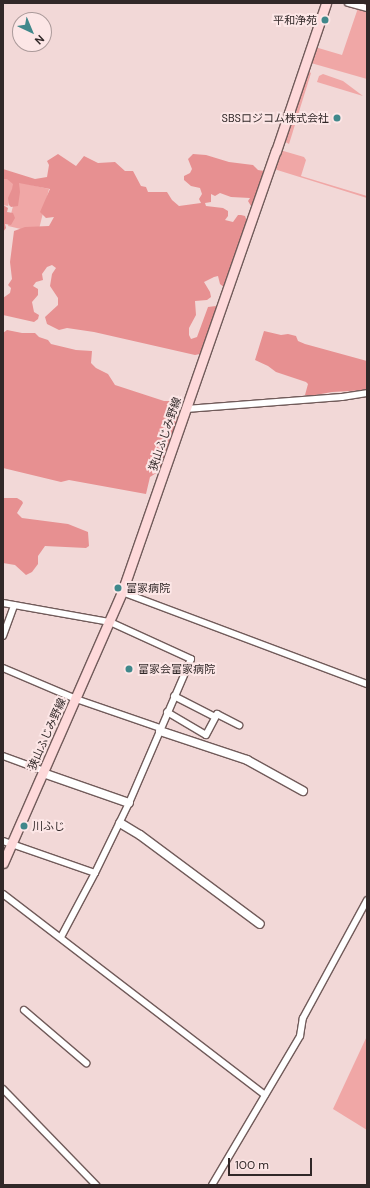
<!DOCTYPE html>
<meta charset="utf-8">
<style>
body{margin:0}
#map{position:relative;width:370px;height:1188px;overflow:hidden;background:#f2d8d7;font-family:"DM Sans","Noto Sans JP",sans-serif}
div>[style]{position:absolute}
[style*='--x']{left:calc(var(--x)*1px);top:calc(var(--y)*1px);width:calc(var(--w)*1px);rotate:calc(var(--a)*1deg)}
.green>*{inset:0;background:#f0a7a6}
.forest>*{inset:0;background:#e79091}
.roads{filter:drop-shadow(1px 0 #715b5a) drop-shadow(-1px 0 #715b5a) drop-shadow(0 1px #715b5a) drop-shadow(0 -1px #715b5a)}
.minor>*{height:6px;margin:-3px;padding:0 3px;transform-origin:3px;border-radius:3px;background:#fff}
.tertiary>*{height:8px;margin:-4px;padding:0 4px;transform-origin:4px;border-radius:4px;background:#fff}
.secondary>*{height:9px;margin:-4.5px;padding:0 4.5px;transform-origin:4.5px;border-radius:4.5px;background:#fed9da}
.dots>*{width:11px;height:11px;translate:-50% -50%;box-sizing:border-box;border:2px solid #fce6e6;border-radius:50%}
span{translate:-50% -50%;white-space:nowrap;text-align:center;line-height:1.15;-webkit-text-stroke:4px #fce6e6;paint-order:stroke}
.poi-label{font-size:11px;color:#312828}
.right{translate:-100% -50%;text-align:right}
.left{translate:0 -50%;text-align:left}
.street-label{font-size:11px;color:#312828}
.frame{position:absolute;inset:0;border:4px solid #312828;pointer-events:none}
.north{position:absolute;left:12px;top:12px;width:40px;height:40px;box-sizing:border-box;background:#fce6e6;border:1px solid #ab9a9a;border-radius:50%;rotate:136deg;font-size:11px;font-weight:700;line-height:16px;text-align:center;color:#312828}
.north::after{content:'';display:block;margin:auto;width:14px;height:18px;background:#40888b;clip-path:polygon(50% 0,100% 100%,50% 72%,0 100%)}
.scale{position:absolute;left:228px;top:1158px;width:84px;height:18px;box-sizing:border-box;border:2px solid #312828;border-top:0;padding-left:5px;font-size:12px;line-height:14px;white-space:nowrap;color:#312828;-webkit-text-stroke:3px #fce6e6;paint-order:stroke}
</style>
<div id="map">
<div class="green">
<div style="clip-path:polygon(358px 8px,367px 11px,367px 79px,311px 63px,315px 47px,342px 55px)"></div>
<div style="clip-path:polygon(306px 70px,311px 73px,289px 144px,284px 141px)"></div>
<div style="clip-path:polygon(323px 74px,343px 81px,363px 96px,317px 82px,319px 76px)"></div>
<div style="clip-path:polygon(280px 150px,304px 157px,306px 160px,301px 176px,367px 196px,367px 198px,274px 169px)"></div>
<div style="clip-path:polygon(3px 177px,15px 180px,8px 206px,3px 205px)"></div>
<div style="clip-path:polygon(19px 182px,49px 189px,38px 233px,8px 226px)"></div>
<div style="clip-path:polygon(367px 1036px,367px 1130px,333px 1109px)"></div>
</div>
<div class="forest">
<div style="clip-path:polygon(58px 154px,76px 166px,84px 156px,98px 163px,115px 162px,125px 171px,133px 171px,141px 186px,146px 187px,148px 192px,167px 192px,172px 200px,179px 206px,201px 203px,199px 199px,202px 194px,200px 188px,191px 186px,184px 180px,184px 176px,190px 173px,192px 169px,188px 159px,193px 154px,206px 155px,229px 162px,253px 165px,258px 170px,264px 171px,266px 174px,254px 211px,248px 201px,250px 198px,231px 197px,220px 193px,215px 196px,211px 194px,211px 202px,205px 203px,206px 206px,223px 208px,228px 211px,228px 216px,225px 220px,233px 222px,238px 215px,241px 215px,245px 216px,248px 224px,225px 288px,220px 284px,218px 276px,214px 277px,204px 282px,210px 292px,211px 297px,207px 300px,195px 301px,196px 315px,189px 328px,189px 335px,191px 339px,197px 337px,208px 307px,216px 306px,218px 309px,200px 354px,195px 355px,94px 332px,67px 328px,59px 330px,47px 324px,45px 317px,58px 305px,58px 298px,50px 286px,52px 274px,56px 268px,52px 265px,47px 267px,42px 274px,43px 280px,36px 282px,33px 286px,38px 289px,38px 295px,32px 302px,34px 312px,39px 315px,38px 319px,34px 322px,3px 315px,3px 298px,10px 293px,11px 288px,8px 285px,12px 279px,10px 262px,14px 231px,25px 227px,49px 226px,54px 217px,46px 218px,40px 212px,50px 189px,19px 183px,20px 192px,18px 206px,11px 207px,9px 205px,8px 198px,12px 189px,13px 184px,7px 179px,3px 179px,3px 169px,35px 179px,47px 177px,49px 165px,47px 161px)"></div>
<div style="clip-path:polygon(3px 205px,8px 208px,7px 212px,13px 213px,15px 218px,11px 225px,5px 224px,6px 228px,3px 232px)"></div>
<div style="clip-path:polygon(7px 330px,22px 333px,35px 333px,39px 337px,48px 340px,51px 344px,76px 350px,92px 351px,91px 363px,96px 368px,108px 374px,115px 385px,164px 401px,171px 401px,177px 404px,178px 423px,161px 470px,150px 477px,146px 494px,69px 480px,61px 482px,3px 468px,3px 333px)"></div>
<div style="clip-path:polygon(264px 331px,281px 335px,288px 334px,296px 336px,298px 341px,305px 344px,367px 361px,367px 390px,332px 392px,310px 396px,305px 395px,308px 384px,306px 382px,276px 372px,268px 366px,255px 360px)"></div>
<div style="clip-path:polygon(3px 498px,17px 498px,22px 501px,23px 503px,17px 513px,22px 518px,68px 524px,88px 532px,89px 546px,86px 548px,45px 546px,38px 556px,38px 564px,32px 572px,26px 575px,15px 565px,3px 563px)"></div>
</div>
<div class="roads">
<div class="minor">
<div style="--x:348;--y:3;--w:20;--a:15"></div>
<div style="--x:186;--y:409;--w:156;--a:-4.4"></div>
<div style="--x:342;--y:397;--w:25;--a:-9"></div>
<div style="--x:122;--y:592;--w:262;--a:20.6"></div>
<div style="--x:3;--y:603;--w:109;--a:10.1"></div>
<div style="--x:110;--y:622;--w:89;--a:24.6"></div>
<div style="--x:191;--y:659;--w:157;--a:113.3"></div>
<div style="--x:129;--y:803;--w:78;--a:115.9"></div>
<div style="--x:95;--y:873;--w:97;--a:-160.8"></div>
<div style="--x:3;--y:636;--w:33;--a:-70"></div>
<div style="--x:3;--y:668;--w:79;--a:23"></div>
<div style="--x:76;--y:699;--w:89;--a:19"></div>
<div style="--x:174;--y:696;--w:46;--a:27.1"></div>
<div style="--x:167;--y:712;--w:45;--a:30.5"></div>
<div style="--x:206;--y:735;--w:24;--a:-62"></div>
<div style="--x:217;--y:714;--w:25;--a:27"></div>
<div style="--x:3;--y:756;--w:44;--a:20.1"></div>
<div style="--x:3;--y:894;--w:330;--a:37.5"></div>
<div style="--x:61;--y:937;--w:72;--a:-62"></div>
<div style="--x:24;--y:1010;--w:82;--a:40.5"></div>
<div style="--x:3;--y:1089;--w:134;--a:45.9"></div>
<div style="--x:212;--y:1185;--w:173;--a:-59.4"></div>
<div style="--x:300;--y:1036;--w:18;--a:-81"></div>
<div style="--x:303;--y:1018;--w:134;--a:-61.5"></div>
</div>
<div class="tertiary">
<div style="--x:160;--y:731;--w:92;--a:18.4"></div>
<div style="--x:247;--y:760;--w:64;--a:29"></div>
<div style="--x:43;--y:773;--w:91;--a:19.2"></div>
<div style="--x:120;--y:823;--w:23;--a:31"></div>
<div style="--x:140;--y:835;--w:149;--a:36.6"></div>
</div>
<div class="secondary">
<div style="--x:3;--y:863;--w:296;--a:-66.3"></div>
<div style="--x:122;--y:592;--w:467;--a:-70.8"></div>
<div style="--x:276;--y:151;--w:156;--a:-71.3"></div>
</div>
</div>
<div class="dots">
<div style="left:325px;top:20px;background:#40888b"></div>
<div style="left:337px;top:118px;background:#40888b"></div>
<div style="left:118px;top:588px;background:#40888b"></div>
<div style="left:129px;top:669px;background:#40888b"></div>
<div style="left:24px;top:826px;background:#40888b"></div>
</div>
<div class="poi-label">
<span class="right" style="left:317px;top:20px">平和浄苑</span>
<span class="right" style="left:329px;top:118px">SBSロジコム株式会社</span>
<span class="left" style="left:126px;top:588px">富家病院</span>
<span class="left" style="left:138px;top:669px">富家会富家病院</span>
<span class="left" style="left:32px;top:826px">川ふじ</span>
</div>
<div class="street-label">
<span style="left:165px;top:434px;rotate:-71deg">狭山ふじみ野線</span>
<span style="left:47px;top:734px;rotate:-66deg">狭山ふじみ野線</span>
</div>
<div class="frame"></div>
<div class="north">N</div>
<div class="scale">100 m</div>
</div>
